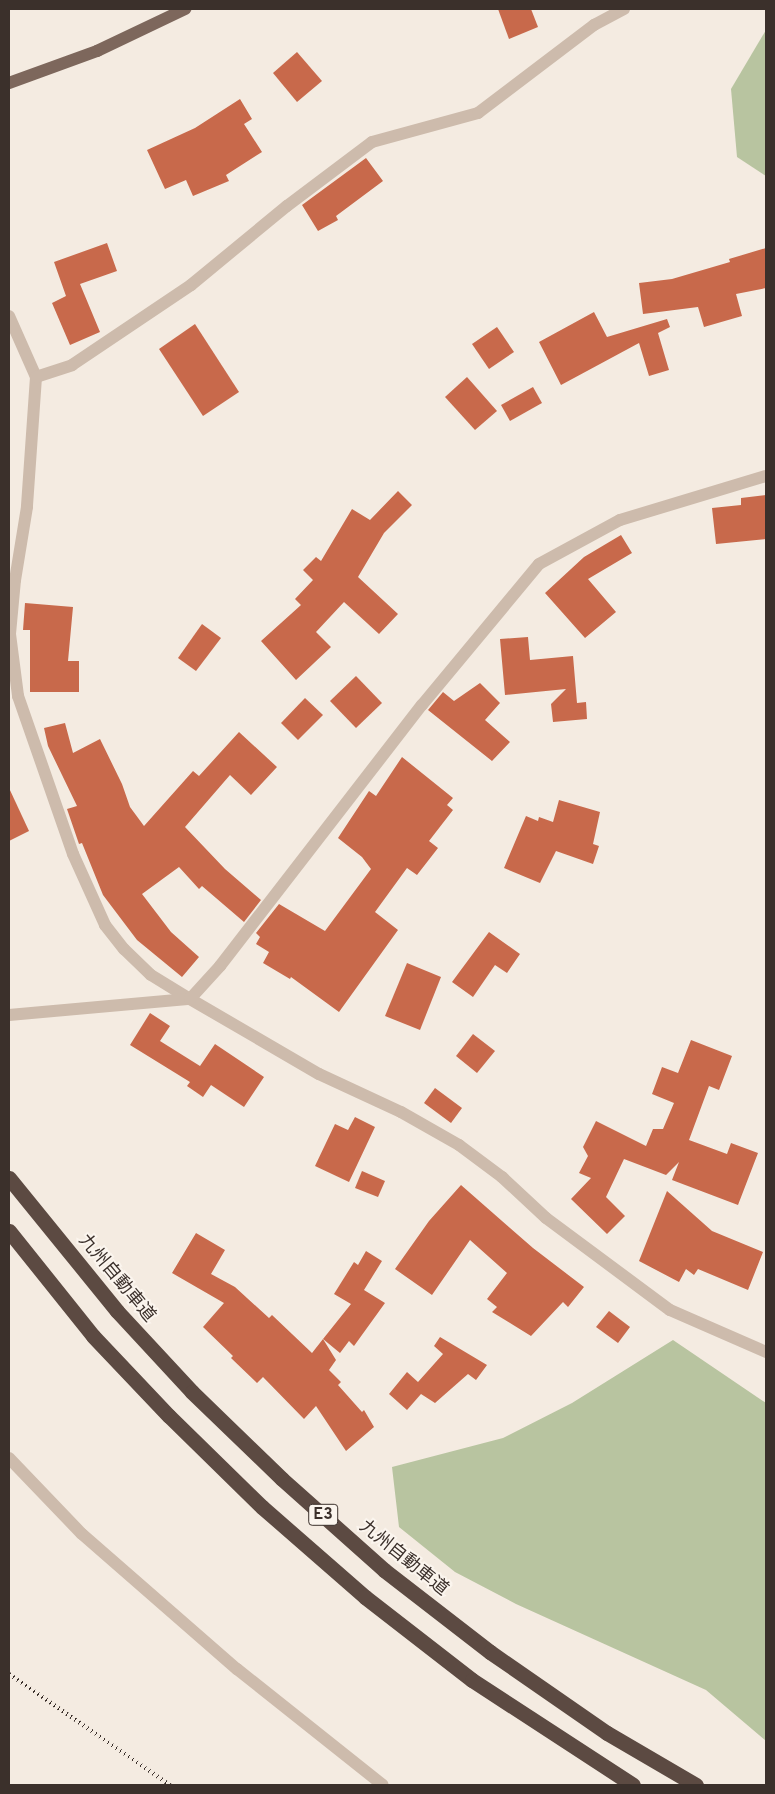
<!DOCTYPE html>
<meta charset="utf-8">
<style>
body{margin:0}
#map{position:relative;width:775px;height:1794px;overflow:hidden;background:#f4ebe1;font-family:Overpass,"Noto Sans JP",sans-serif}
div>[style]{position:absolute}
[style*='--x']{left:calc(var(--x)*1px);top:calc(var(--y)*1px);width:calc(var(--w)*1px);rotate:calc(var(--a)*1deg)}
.green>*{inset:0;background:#b8c4a0}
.building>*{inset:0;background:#c8694b}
.minor>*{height:12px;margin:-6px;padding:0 6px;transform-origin:6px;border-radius:6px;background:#cdbbac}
.major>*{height:12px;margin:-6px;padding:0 6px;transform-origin:6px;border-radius:6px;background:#7d675c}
.highway>*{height:15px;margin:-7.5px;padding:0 7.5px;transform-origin:7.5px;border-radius:7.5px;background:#5c4a42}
.rail>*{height:4px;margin-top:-2px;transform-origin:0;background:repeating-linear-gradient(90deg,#3b302b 0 1px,transparent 0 5px)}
span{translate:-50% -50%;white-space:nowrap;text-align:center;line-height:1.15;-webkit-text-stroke:4px #fbf5ee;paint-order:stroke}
.shield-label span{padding:1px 4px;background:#fbf5ee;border:1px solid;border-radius:4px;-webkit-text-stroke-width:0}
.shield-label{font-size:16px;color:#3b302b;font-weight:700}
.street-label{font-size:18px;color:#3b302b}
.frame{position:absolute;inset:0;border:10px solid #3b302b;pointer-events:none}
</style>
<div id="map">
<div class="green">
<div style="clip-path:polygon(766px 30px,766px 176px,737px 157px,731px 89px)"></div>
<div style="clip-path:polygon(673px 1340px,766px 1403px,766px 1741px,706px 1690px,516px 1604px,455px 1572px,399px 1527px,392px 1467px,503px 1438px,572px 1403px)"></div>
</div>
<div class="building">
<div style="clip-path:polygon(498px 9px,531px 9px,538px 27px,509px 39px)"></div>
<div style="clip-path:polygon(297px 52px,322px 81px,297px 102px,273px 73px)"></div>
<div style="clip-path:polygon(240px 99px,252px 119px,244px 124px,262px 152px,226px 175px,229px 181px,193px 196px,186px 180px,165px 189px,147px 150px,195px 128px)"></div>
<div style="clip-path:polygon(366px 158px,383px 181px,336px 216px,338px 220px,318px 231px,302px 205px)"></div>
<div style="clip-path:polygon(107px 243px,117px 271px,80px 284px,100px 332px,70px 345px,52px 303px,66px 296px,54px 262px)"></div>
<div style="clip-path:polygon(766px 248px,766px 288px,736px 294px,742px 316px,704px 327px,698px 307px,643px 314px,639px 283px,672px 279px,730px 262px,729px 259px)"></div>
<div style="clip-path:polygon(594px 312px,607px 337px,667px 319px,670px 327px,658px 333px,669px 370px,649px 376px,639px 343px,561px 385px,539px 342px)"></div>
<div style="clip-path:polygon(195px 324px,239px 392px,203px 416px,159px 349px)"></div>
<div style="clip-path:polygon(497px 327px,514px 352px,489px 369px,472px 344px)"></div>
<div style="clip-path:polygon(467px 377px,497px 411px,475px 430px,445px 397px)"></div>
<div style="clip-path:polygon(533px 387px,542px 403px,510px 421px,501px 405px)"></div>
<div style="clip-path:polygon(398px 491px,412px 505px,384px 533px,358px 577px,398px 614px,379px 634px,344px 602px,316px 632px,331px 647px,296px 680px,261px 641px,301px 605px,295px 599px,313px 580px,303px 570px,316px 557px,321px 561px,352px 509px,370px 520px)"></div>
<div style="clip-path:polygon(766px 495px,766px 539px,716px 544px,712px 508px,741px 505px,741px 498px)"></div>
<div style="clip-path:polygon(621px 535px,632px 553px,588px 579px,616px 612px,585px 638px,545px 593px,584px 557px)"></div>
<div style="clip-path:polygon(25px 603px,73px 607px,68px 661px,79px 661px,79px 692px,30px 692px,30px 630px,23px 630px)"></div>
<div style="clip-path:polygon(202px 624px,221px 638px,196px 671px,178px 658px)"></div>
<div style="clip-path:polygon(528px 637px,530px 660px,573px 656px,577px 703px,586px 702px,587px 719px,553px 722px,551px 704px,566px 689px,505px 695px,500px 639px)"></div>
<div style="clip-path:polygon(356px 676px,382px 703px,356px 728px,330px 701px)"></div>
<div style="clip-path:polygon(480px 683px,500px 703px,485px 720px,510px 742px,492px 761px,428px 710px,443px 692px,454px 701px)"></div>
<div style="clip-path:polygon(305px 698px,323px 715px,298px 740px,281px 723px)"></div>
<div style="clip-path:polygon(65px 723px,73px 753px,100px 739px,122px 784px,130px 807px,144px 826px,193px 771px,199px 776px,239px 732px,277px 767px,251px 795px,230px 775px,185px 827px,225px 869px,261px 900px,244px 922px,202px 886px,199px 889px,179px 867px,142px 894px,171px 932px,199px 957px,182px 977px,137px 940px,103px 895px,82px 843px,79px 844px,67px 809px,77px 806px,48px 746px,44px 728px)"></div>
<div style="clip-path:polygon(402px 757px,453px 798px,447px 805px,453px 810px,429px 841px,438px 848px,417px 875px,407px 868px,375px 912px,398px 930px,339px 1012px,291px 977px,290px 979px,263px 963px,269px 952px,256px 944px,260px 937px,256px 933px,279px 904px,325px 931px,371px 869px,362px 857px,338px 838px,369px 791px,376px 796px)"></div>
<div style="clip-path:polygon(9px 788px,29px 831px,9px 841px)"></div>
<div style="clip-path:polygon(559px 800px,600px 812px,593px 844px,599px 846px,593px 864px,556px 851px,540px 883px,504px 868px,526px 816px,538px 821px,539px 817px,553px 822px)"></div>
<div style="clip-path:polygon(489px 932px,520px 954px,507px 973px,495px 965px,473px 997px,452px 982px)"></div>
<div style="clip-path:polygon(407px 963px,441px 977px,420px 1030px,385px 1016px)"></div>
<div style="clip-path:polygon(150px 1013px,170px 1026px,160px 1041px,200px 1066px,215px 1044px,264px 1077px,244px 1107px,211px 1085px,203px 1097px,187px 1086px,190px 1082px,130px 1045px)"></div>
<div style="clip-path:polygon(473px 1034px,495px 1051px,477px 1073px,456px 1056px)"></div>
<div style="clip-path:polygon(691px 1040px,732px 1056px,719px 1090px,709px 1086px,689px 1140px,727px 1154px,731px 1143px,758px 1153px,738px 1205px,672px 1180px,679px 1162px,666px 1175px,624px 1159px,606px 1197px,625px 1216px,607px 1234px,571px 1199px,591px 1178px,579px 1173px,588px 1156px,583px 1147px,596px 1121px,646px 1146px,653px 1129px,663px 1129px,674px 1103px,652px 1094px,662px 1067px,678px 1073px)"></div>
<div style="clip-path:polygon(435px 1088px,462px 1108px,451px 1123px,424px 1103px)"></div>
<div style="clip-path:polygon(355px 1117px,375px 1127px,349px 1182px,315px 1166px,335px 1124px,348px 1130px)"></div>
<div style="clip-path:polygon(362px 1171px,385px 1181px,378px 1197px,355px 1188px)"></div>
<div style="clip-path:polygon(461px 1185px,533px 1248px,584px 1287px,568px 1307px,563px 1302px,531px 1336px,492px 1312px,497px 1307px,487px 1299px,507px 1273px,470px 1240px,432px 1295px,395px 1269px,429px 1221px)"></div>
<div style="clip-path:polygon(667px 1191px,712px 1231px,763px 1252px,748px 1290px,698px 1269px,694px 1275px,686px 1269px,679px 1282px,639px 1261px)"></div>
<div style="clip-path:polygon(196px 1233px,225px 1250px,211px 1274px,235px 1287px,269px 1318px,272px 1315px,312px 1353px,323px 1339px,336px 1360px,329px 1370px,341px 1382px,338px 1385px,362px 1412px,364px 1410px,374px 1427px,346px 1451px,316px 1406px,304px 1419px,263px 1377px,257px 1383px,231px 1358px,233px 1356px,203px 1327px,224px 1303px,172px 1273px)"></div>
<div style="clip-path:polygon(366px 1251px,382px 1261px,364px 1290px,385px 1303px,354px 1346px,349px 1341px,340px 1353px,323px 1339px,351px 1304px,334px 1294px,354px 1262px,358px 1265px)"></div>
<div style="clip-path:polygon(609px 1311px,630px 1327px,618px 1343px,596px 1327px)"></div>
<div style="clip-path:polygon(440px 1337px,487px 1365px,476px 1380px,468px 1374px,435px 1403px,421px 1394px,407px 1410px,389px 1394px,407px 1372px,418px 1382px,443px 1354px,434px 1346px)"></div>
</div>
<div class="minor">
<div style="--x:9;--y:316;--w:67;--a:66.1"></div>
<div style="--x:36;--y:377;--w:130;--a:94"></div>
<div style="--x:27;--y:507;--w:74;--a:99.3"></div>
<div style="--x:15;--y:580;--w:54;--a:95.3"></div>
<div style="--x:10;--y:634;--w:63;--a:82.6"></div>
<div style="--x:18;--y:696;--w:167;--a:70.8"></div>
<div style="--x:73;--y:854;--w:78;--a:65.7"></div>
<div style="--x:105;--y:925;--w:31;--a:52"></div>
<div style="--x:124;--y:949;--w:37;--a:44"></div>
<div style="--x:151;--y:975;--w:46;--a:31.6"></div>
<div style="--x:190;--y:999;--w:149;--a:30.2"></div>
<div style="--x:319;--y:1074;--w:90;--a:24.9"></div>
<div style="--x:401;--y:1112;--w:67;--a:29.6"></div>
<div style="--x:459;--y:1145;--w:54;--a:36.7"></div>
<div style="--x:502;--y:1177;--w:60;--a:43"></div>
<div style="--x:546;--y:1218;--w:154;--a:36.6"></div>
<div style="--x:670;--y:1310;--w:105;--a:23.6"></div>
<div style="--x:36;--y:377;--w:38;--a:-18"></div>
<div style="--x:72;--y:365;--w:143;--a:-33.9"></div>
<div style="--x:191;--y:285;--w:124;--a:-39.5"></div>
<div style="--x:287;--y:206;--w:106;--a:-37"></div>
<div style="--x:372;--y:142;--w:110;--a:-15.3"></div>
<div style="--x:478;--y:113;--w:146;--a:-37.2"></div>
<div style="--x:594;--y:25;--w:34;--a:-28"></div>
<div style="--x:9;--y:1015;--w:182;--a:-5.1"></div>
<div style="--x:190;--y:999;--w:45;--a:-47.7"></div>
<div style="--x:220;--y:966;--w:330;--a:-52.3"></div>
<div style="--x:422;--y:705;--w:183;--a:-50.3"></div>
<div style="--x:539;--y:564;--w:92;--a:-28.5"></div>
<div style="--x:620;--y:520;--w:152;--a:-16.8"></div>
<div style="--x:9;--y:1458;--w:105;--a:46.2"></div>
<div style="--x:82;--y:1534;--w:206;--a:41.1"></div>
<div style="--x:237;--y:1669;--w:186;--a:38.5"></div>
</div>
<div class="major">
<div style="--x:9;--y:83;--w:94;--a:-20"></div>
<div style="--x:97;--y:51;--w:98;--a:-25.5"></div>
</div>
<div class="highway">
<div style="--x:9;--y:1178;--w:171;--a:50.9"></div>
<div style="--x:117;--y:1311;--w:110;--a:47.2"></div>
<div style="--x:192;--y:1392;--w:125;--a:44"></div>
<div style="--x:282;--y:1479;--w:137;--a:41.7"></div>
<div style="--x:384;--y:1570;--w:134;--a:37.7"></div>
<div style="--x:490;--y:1652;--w:142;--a:34.7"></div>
<div style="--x:607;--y:1733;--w:103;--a:30.3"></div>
<div style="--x:9;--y:1231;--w:134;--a:51.3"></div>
<div style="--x:93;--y:1336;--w:110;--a:46.5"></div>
<div style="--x:169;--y:1416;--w:130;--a:44.4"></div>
<div style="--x:262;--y:1507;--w:137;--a:41.1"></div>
<div style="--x:365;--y:1597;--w:135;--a:37.8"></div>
<div style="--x:472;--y:1680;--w:192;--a:33.1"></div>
</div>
<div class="rail">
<div style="--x:9;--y:1674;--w:196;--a:34.6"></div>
</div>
<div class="shield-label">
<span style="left:323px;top:1515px">E3</span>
</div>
<div class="street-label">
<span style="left:116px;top:1279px;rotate:50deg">九州自動車道</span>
<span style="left:403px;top:1559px;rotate:39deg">九州自動車道</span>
</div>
<div class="frame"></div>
</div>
